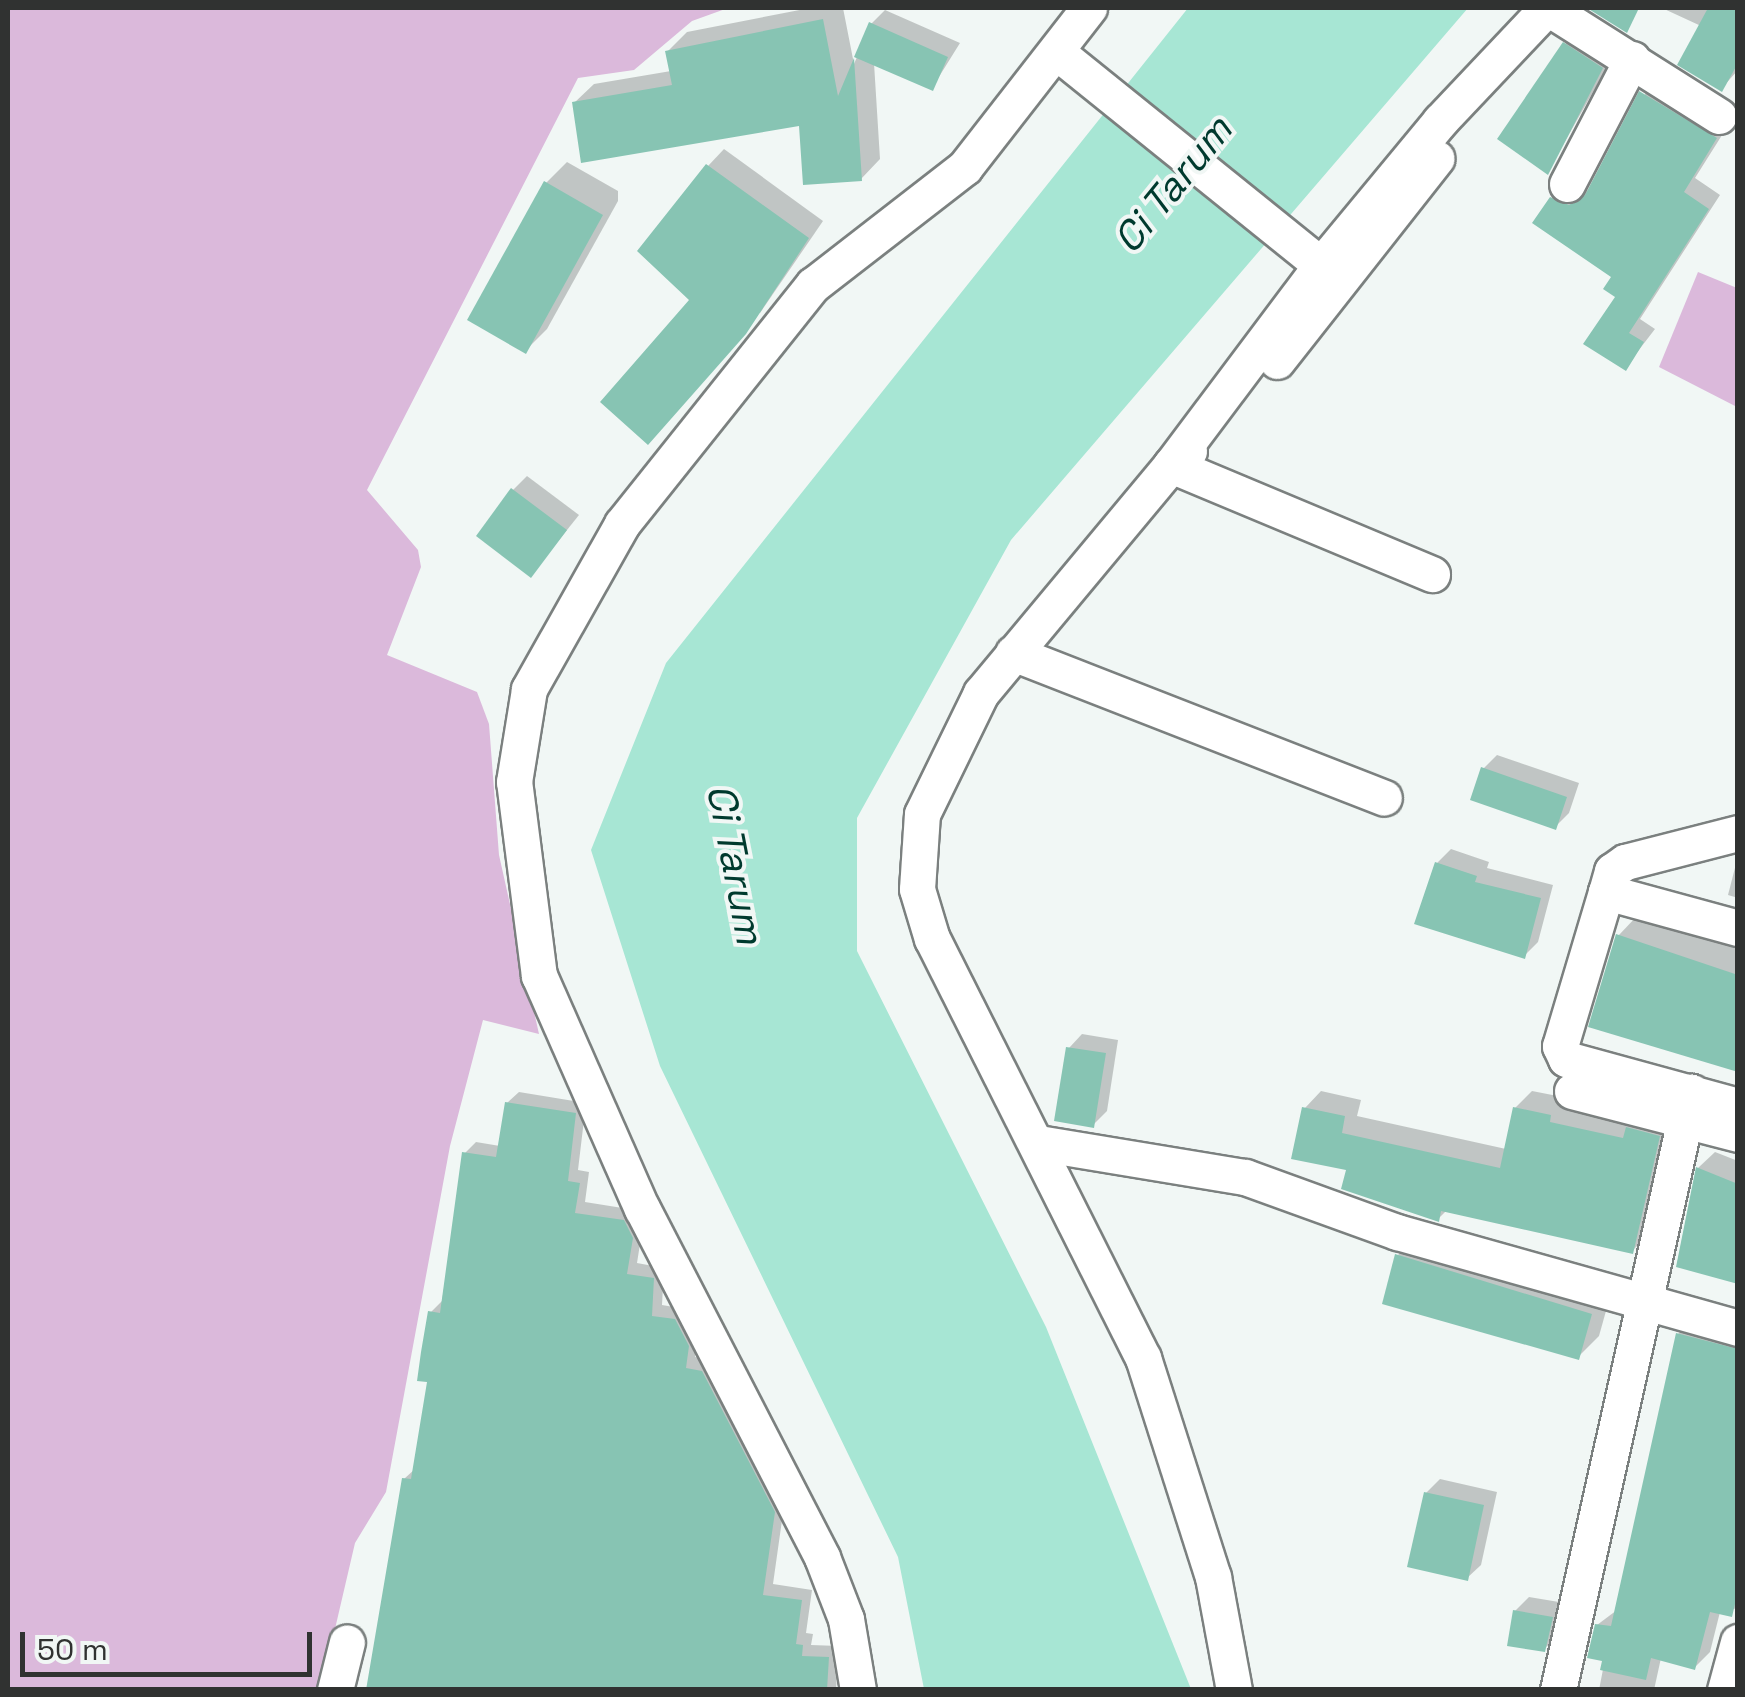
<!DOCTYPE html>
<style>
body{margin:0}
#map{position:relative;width:1745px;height:1697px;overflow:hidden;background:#f1f7f5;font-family:"Space Grotesk",sans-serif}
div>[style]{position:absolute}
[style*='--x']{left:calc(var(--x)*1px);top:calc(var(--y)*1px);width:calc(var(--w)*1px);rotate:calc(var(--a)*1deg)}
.green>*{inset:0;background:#dbb9db}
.water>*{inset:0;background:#a7e6d4}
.shadow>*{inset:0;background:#0003}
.building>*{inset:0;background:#87c4b3}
.roads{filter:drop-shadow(2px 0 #7b807f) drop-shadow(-2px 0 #7b807f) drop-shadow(0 2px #7b807f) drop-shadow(0 -2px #7b807f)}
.minor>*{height:35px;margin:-17.5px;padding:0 17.5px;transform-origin:17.5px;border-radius:17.5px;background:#fff}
span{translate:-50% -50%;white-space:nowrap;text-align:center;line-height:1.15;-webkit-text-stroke:8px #f1f7f5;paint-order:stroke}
.water-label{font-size:40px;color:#003a2e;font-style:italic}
.frame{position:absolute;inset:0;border:10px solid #303231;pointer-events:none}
.scale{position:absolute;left:20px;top:1632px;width:292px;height:45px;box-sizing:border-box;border:5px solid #303231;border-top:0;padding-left:12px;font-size:30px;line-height:35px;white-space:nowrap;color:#303231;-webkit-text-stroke:8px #f1f7f5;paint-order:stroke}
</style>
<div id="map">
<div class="green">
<div style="clip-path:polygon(8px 8px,728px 8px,692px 21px,634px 70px,578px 78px,367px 490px,418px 550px,421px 567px,387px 655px,477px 692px,489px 724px,499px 855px,539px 1034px,483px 1020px,450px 1146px,386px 1492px,355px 1543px,321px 1689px,8px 1690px)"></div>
<div style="clip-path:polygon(1698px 272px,1737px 288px,1737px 407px,1659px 367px)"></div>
</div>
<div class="water">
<div style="clip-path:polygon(1188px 8px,1468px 8px,1011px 540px,857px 818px,857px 951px,1046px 1327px,1191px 1689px,924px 1689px,898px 1557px,660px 1066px,591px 850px,666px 663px)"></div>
</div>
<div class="shadow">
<div style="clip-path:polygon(810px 8px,843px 8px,854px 64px,871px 24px,885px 10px,960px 43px,932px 88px,874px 63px,880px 159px,861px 179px,802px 123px,574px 103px,594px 84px,671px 71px,668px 51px,687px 32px)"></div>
<div style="clip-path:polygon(1662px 8px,1738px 8px,1738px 70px,1721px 89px,1701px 26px)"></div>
<div style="clip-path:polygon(1577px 32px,1614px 55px,1548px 171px,1565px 44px)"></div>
<div style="clip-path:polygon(1654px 79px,1729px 124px,1695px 178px,1720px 195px,1640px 319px,1655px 329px,1625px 368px,1614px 276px,1552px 198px,1566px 185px,1584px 193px,1591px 188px)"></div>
<div style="clip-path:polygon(724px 149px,823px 221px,760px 313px,693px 300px,708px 166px)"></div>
<div style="clip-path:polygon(567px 162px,618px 191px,618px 201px,547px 329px,526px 350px,546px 183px)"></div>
<div style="clip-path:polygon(527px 476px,579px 515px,531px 575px,513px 490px)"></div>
<div style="clip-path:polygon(1497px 755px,1579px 783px,1569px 813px,1555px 827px,1483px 769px)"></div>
<div style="clip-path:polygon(1451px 849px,1489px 862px,1487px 868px,1553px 885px,1538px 942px,1524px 956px,1437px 863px)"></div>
<div style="clip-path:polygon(1738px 856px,1738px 898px,1728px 895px)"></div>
<div style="clip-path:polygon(1637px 916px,1738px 949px,1738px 1070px,1618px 936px)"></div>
<div style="clip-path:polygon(1082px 1034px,1118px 1040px,1107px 1111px,1093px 1125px,1069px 1048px)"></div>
<div style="clip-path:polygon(1321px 1091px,1361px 1100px,1357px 1116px,1506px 1149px,1515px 1108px,1532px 1091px,1675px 1119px,1649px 1234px,1632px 1251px,1447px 1210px,1438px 1219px,1349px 1169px,1305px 1108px)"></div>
<div style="clip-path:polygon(519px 1092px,586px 1103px,578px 1170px,589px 1172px,585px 1202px,635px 1210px,643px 1225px,637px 1263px,664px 1268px,662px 1305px,686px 1309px,699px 1334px,695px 1357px,713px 1360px,785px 1499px,773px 1584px,812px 1590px,806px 1633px,813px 1634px,811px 1645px,839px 1646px,836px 1690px,367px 1690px,404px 1479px,416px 1468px,430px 1380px,431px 1312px,442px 1301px,465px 1153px,476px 1142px,500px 1146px,507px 1103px)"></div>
<div style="clip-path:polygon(1715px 1152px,1738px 1161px,1738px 1279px,1698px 1168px)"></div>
<div style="clip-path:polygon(1419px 1234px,1611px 1293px,1599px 1336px,1578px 1357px,1398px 1255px)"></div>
<div style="clip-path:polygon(1693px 1319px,1738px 1331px,1738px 1608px,1720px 1612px,1710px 1652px,1695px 1667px,1661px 1658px,1654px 1690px,1599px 1690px,1605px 1659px,1597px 1625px,1617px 1610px,1678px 1334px)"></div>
<div style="clip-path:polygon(1440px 1479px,1497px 1492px,1481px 1565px,1467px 1578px,1426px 1493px)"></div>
<div style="clip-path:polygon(1529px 1597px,1565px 1603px,1558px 1636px,1544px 1649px,1515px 1611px)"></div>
</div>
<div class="building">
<div style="clip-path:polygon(1587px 8px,1639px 8px,1627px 33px)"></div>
<div style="clip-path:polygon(1708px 8px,1738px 8px,1738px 63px,1722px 92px,1677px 65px)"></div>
<div style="clip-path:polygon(823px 19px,838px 96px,854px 58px,862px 181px,803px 185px,799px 126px,581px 163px,572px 102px,672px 85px,665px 51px)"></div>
<div style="clip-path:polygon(869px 22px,948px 57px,933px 91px,854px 57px)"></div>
<div style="clip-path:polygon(1563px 42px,1603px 68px,1548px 175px,1497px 139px)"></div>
<div style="clip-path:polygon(1639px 91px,1717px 138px,1684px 192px,1709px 209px,1629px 333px,1644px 342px,1626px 371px,1583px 344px,1615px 297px,1603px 289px,1611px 277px,1532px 223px,1550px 197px,1569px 205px,1585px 195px)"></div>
<div style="clip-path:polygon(706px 164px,809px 238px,746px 334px,648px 445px,600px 402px,689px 300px,637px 251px)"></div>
<div style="clip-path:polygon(544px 181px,603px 215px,526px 354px,467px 320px)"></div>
<div style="clip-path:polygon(511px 488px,567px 530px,531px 578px,476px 536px)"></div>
<div style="clip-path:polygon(1481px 767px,1567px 797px,1556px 830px,1470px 800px)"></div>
<div style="clip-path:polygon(1435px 862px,1477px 876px,1475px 882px,1541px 898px,1525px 959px,1414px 924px)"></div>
<div style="clip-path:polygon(1616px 934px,1738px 975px,1738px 1072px,1588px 1027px)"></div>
<div style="clip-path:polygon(1066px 1047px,1106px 1053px,1094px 1128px,1054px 1121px)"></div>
<div style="clip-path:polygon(505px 1102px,576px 1113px,568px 1181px,580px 1183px,575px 1213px,624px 1220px,633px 1238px,627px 1274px,654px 1278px,652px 1316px,675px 1319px,689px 1346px,686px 1368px,702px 1371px,775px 1512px,763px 1595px,802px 1600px,796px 1644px,803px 1645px,802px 1656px,829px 1657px,827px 1690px,366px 1690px,402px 1478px,411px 1479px,427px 1382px,417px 1381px,421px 1352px,428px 1311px,440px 1313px,462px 1152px,496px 1157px)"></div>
<div style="clip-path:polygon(1302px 1107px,1345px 1116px,1342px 1133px,1500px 1168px,1513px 1107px,1551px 1115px,1550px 1122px,1623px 1138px,1626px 1127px,1660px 1136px,1633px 1254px,1441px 1211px,1439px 1222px,1341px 1189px,1346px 1170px,1291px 1159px)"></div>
<div style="clip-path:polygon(1696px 1167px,1738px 1184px,1738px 1284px,1676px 1267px)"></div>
<div style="clip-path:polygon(1395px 1254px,1592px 1314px,1579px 1360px,1382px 1304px)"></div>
<div style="clip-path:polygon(1676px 1333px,1738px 1349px,1738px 1591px,1732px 1617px,1710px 1612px,1695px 1670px,1651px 1658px,1646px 1680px,1600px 1670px,1602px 1661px,1587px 1658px,1595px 1624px,1611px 1626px)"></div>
<div style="clip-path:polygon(1424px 1492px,1484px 1505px,1468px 1581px,1407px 1567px)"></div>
<div style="clip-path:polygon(1513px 1610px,1553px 1617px,1545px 1652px,1507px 1646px)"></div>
</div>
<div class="roads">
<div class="minor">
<div style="--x:1548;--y:8;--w:202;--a:32.3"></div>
<div style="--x:1058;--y:53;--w:338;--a:38.9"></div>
<div style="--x:1567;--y:184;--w:141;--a:-62.5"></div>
<div style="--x:1277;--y:361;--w:258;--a:-51.8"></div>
<div style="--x:1189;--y:451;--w:23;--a:142"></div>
<div style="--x:1171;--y:465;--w:283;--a:22.7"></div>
<div style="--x:1013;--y:653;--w:398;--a:21.3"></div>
<div style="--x:1606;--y:892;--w:22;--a:-74"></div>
<div style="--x:1612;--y:871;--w:16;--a:-35"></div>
<div style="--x:1625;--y:862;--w:117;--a:-14.4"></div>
<div style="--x:1738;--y:928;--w:137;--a:-164.7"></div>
<div style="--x:1606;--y:892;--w:161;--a:106.6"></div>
<div style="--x:1560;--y:1046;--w:14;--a:65"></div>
<div style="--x:1566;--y:1059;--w:178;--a:15.3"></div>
<div style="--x:1572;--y:1091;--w:171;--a:14.5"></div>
<div style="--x:1039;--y:1143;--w:209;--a:9.4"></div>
<div style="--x:1245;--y:1177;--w:162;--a:19.9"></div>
<div style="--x:1397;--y:1232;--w:354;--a:15.7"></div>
<div style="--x:335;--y:1690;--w:49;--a:-76"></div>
<div style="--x:858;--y:1690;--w:72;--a:-99.6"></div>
<div style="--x:846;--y:1619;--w:66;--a:-111.2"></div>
<div style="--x:822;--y:1557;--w:392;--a:-117.3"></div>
<div style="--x:642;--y:1209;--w:255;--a:-113.8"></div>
<div style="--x:539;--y:976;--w:196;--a:-97.3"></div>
<div style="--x:514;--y:782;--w:94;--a:-80.8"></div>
<div style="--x:529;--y:689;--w:189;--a:-60.6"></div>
<div style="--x:622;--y:524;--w:306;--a:-51.4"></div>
<div style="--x:813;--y:285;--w:192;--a:-37.8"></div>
<div style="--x:965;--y:167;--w:202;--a:-52.1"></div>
<div style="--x:1234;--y:1690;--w:115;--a:-100.5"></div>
<div style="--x:1213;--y:1577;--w:230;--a:-107.7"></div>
<div style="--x:1143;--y:1358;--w:469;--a:-116.7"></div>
<div style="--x:932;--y:939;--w:52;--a:-106.7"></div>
<div style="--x:917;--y:889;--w:75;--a:-86.2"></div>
<div style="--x:922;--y:814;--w:135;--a:-64"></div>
<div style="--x:981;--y:693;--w:297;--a:-50.2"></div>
<div style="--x:1171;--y:465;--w:250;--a:-53.1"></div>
<div style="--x:1321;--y:265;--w:187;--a:-50.4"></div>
<div style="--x:1440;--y:121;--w:156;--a:-46.6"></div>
<div style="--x:1558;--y:1690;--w:613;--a:-77.46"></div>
<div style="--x:1725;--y:1690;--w:50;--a:-74.8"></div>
</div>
</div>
<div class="water-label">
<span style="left:1173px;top:185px;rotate:-51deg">Ci Tarum</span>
<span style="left:735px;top:864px;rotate:79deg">Ci Tarum</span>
</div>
<div class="frame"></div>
<div class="scale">50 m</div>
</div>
